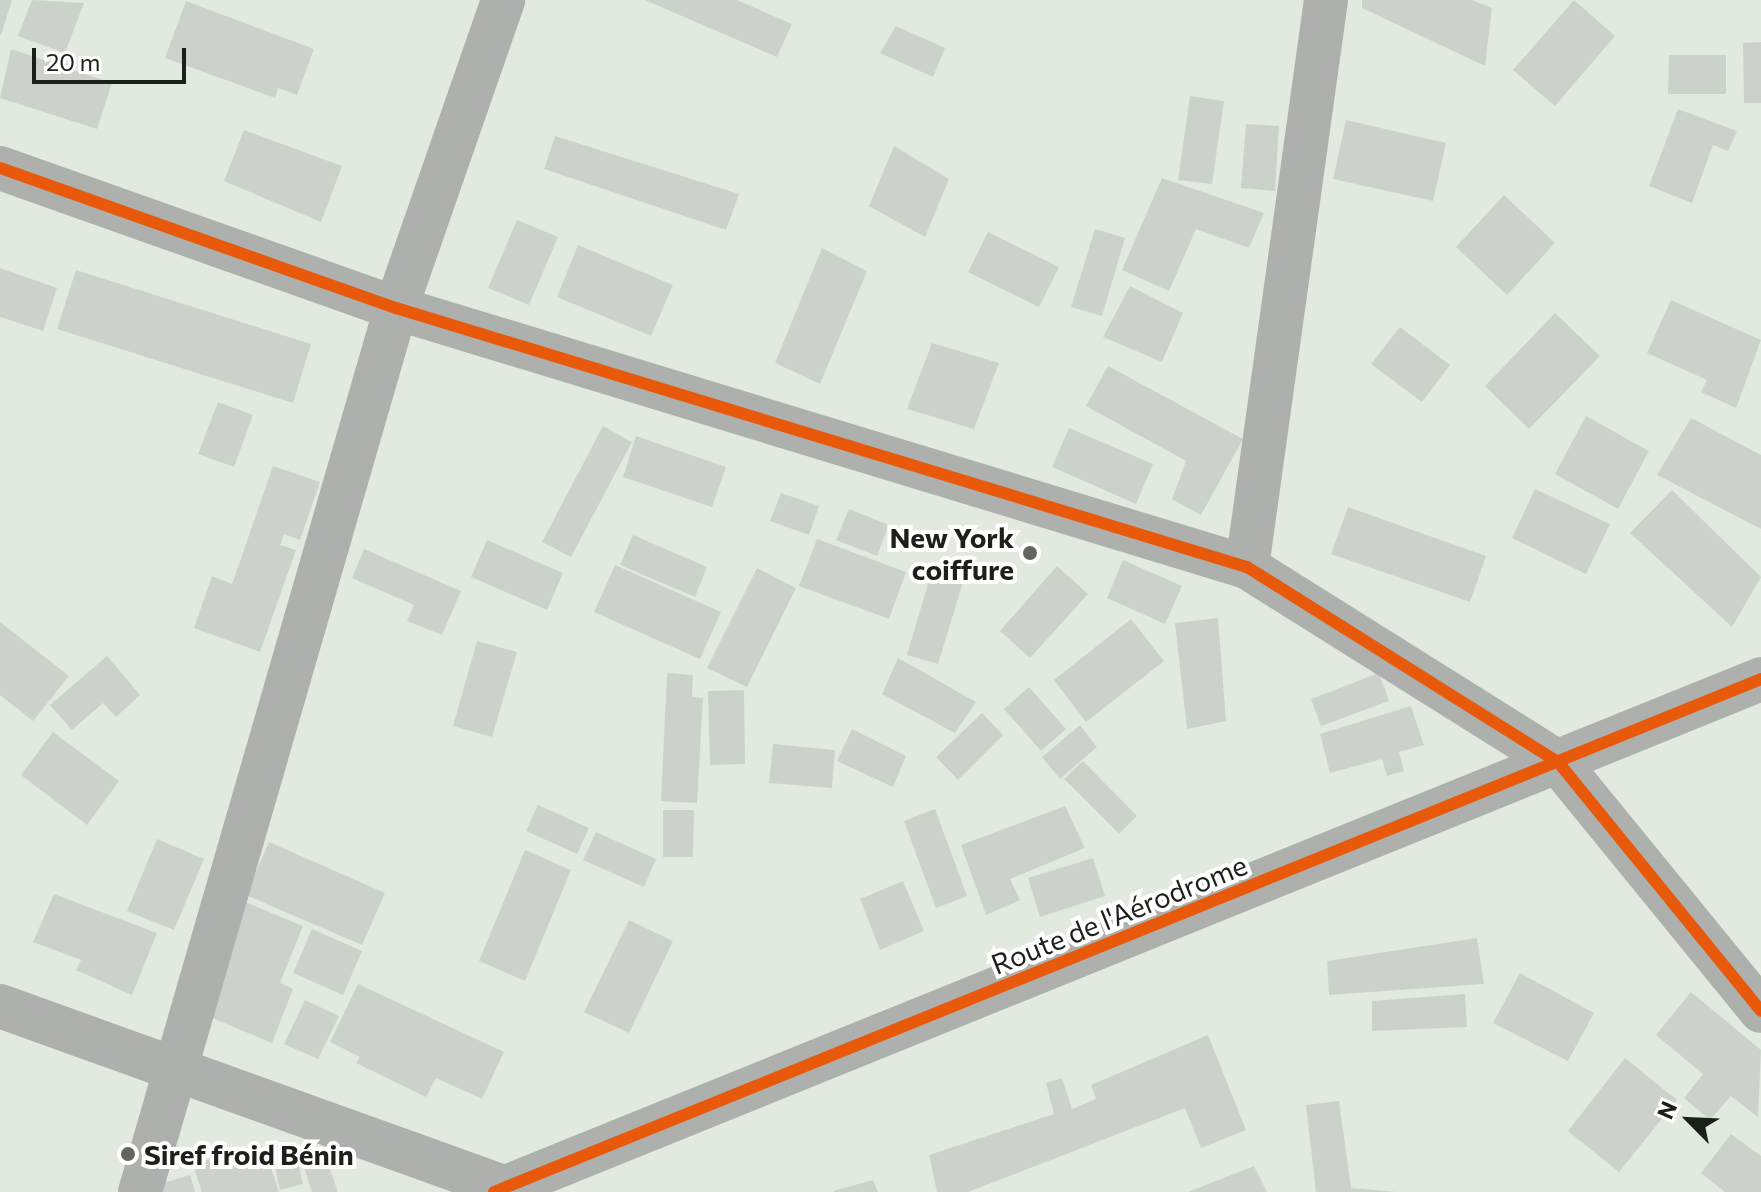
<!DOCTYPE html>
<meta charset="utf-8">
<style>
body{margin:0}
#map{position:relative;width:1761px;height:1192px;overflow:hidden;background:#e2eae0;font-family:Commissioner,sans-serif}
div>[style]{position:absolute}
[style*='--x']{left:calc(var(--x)*1px);top:calc(var(--y)*1px);width:calc(var(--w)*1px);rotate:calc(var(--a)*1deg)}
.building>*{inset:0;background:#ccd2cb}
.minor>*{height:44px;margin:-22px;padding:0 22px;transform-origin:22px;border-radius:22px;background:#adb0ad}
.cycleway>*{height:12px;margin:-6px;padding:0 6px;transform-origin:6px;border-radius:6px;background:#e8590c}
.dots>*{width:22px;height:22px;translate:-50% -50%;box-sizing:border-box;border:4px solid #fff;border-radius:50%}
span{translate:-50% -50%;white-space:nowrap;text-align:center;line-height:1.15;-webkit-text-stroke:8px #fff;paint-order:stroke}
.poi-label{font-size:28px;color:#1b211a;font-weight:700}
.right{translate:-100% -50%;text-align:right}
.left{translate:0 -50%;text-align:left}
.street-label{font-size:28px;color:#1b211a}
.north{position:absolute;left:1649px;top:1080px;width:80px;height:80px;-webkit-text-stroke:6px #fff;paint-order:stroke;rotate:294deg;font-size:22px;font-weight:700;line-height:32px;text-align:center;color:#1b211a}
.north::after{content:'';display:block;margin:auto;width:28px;height:36px;background:#1b211a;clip-path:polygon(50% 0,100% 100%,50% 72%,0 100%)}
.scale{position:absolute;left:32px;top:48px;width:154px;height:36px;box-sizing:border-box;border:4px solid #1b211a;border-top:0;padding-left:10px;font-size:24px;line-height:28px;white-space:nowrap;color:#1b211a;-webkit-text-stroke:6px #fff;paint-order:stroke}
</style>
<div id="map">
<div class="building">
<div style="clip-path:polygon(0 0,12px 0,1px 35px,0 35px)"></div>
<div style="clip-path:polygon(32px 0,84px 3px,65px 53px,18px 36px)"></div>
<div style="clip-path:polygon(645px 0,737px 0,792px 24px,777px 57px)"></div>
<div style="clip-path:polygon(1362px 0,1472px 0,1492px 8px,1485px 66px,1362px 8px)"></div>
<div style="clip-path:polygon(1574px 0,1615px 36px,1555px 106px,1513px 70px)"></div>
<div style="clip-path:polygon(186px 1px,314px 49px,297px 95px,278px 88px,275px 98px,165px 58px)"></div>
<div style="clip-path:polygon(896px 26px,945px 48px,933px 77px,880px 53px)"></div>
<div style="clip-path:polygon(1761px 42px,1761px 103px,1744px 103px,1743px 43px)"></div>
<div style="clip-path:polygon(11px 49px,112px 83px,97px 129px,0 98px)"></div>
<div style="clip-path:polygon(1669px 55px,1726px 55px,1726px 94px,1668px 94px)"></div>
<div style="clip-path:polygon(1190px 96px,1224px 101px,1212px 184px,1178px 180px)"></div>
<div style="clip-path:polygon(1678px 109px,1737px 131px,1728px 151px,1713px 145px,1692px 203px,1649px 186px)"></div>
<div style="clip-path:polygon(1346px 120px,1446px 143px,1433px 201px,1333px 179px)"></div>
<div style="clip-path:polygon(1246px 124px,1279px 126px,1275px 191px,1241px 188px)"></div>
<div style="clip-path:polygon(244px 130px,342px 166px,321px 222px,224px 181px)"></div>
<div style="clip-path:polygon(555px 136px,739px 194px,726px 230px,544px 169px)"></div>
<div style="clip-path:polygon(894px 146px,949px 179px,925px 237px,869px 206px)"></div>
<div style="clip-path:polygon(1162px 178px,1264px 213px,1249px 248px,1196px 229px,1169px 291px,1122px 270px)"></div>
<div style="clip-path:polygon(1504px 195px,1555px 243px,1507px 295px,1456px 247px)"></div>
<div style="clip-path:polygon(517px 220px,558px 237px,529px 305px,488px 288px)"></div>
<div style="clip-path:polygon(1095px 229px,1125px 238px,1102px 316px,1071px 307px)"></div>
<div style="clip-path:polygon(988px 232px,1059px 267px,1039px 307px,968px 272px)"></div>
<div style="clip-path:polygon(578px 245px,673px 285px,651px 336px,557px 297px)"></div>
<div style="clip-path:polygon(822px 248px,867px 271px,820px 384px,775px 363px)"></div>
<div style="clip-path:polygon(0 268px,57px 288px,43px 331px,0 317px)"></div>
<div style="clip-path:polygon(76px 270px,311px 344px,293px 403px,57px 329px)"></div>
<div style="clip-path:polygon(1130px 286px,1183px 313px,1162px 362px,1103px 337px)"></div>
<div style="clip-path:polygon(1671px 300px,1761px 340px,1736px 408px,1701px 392px,1707px 380px,1647px 353px)"></div>
<div style="clip-path:polygon(1555px 313px,1600px 356px,1529px 429px,1485px 386px)"></div>
<div style="clip-path:polygon(1400px 327px,1450px 365px,1422px 402px,1371px 364px)"></div>
<div style="clip-path:polygon(932px 343px,999px 363px,974px 429px,907px 409px)"></div>
<div style="clip-path:polygon(1108px 366px,1243px 439px,1201px 515px,1172px 499px,1186px 461px,1086px 406px)"></div>
<div style="clip-path:polygon(218px 402px,253px 415px,234px 467px,198px 454px)"></div>
<div style="clip-path:polygon(1586px 416px,1649px 451px,1618px 509px,1555px 474px)"></div>
<div style="clip-path:polygon(1691px 418px,1761px 455px,1761px 529px,1657px 475px)"></div>
<div style="clip-path:polygon(603px 426px,632px 442px,571px 557px,542px 542px)"></div>
<div style="clip-path:polygon(1069px 428px,1153px 464px,1136px 504px,1052px 467px)"></div>
<div style="clip-path:polygon(636px 436px,726px 467px,712px 507px,623px 477px)"></div>
<div style="clip-path:polygon(273px 466px,320px 482px,300px 540px,284px 534px,280px 545px,296px 550px,260px 652px,194px 628px,212px 576px,232px 584px)"></div>
<div style="clip-path:polygon(1535px 489px,1610px 524px,1586px 574px,1512px 538px)"></div>
<div style="clip-path:polygon(1672px 490px,1761px 577px,1732px 627px,1630px 533px)"></div>
<div style="clip-path:polygon(781px 493px,819px 506px,809px 535px,770px 521px)"></div>
<div style="clip-path:polygon(1348px 507px,1486px 556px,1470px 602px,1331px 554px)"></div>
<div style="clip-path:polygon(849px 509px,889px 525px,877px 556px,836px 540px)"></div>
<div style="clip-path:polygon(633px 535px,707px 567px,695px 597px,620px 565px)"></div>
<div style="clip-path:polygon(817px 539px,906px 572px,889px 619px,799px 586px)"></div>
<div style="clip-path:polygon(487px 540px,563px 573px,547px 610px,471px 577px)"></div>
<div style="clip-path:polygon(364px 549px,461px 591px,442px 635px,407px 621px,414px 605px,352px 578px)"></div>
<div style="clip-path:polygon(1123px 560px,1182px 586px,1165px 624px,1107px 598px)"></div>
<div style="clip-path:polygon(615px 565px,721px 612px,700px 659px,594px 612px)"></div>
<div style="clip-path:polygon(1057px 566px,1088px 594px,1030px 658px,1000px 631px)"></div>
<div style="clip-path:polygon(757px 568px,796px 588px,747px 687px,707px 668px)"></div>
<div style="clip-path:polygon(932px 570px,964px 579px,938px 664px,907px 655px)"></div>
<div style="clip-path:polygon(1218px 618px,1226px 721px,1187px 729px,1175px 623px)"></div>
<div style="clip-path:polygon(1131px 619px,1164px 661px,1086px 722px,1054px 680px)"></div>
<div style="clip-path:polygon(0 622px,69px 676px,33px 721px,0 695px)"></div>
<div style="clip-path:polygon(477px 641px,517px 652px,492px 737px,453px 726px)"></div>
<div style="clip-path:polygon(107px 656px,140px 695px,116px 717px,103px 703px,72px 730px,50px 705px)"></div>
<div style="clip-path:polygon(898px 658px,976px 702px,955px 733px,882px 694px)"></div>
<div style="clip-path:polygon(667px 673px,693px 675px,692px 697px,703px 698px,697px 803px,661px 801px)"></div>
<div style="clip-path:polygon(1379px 673px,1389px 701px,1321px 726px,1311px 699px)"></div>
<div style="clip-path:polygon(1029px 687px,1066px 729px,1041px 751px,1004px 709px)"></div>
<div style="clip-path:polygon(744px 690px,745px 764px,710px 765px,708px 691px)"></div>
<div style="clip-path:polygon(1411px 706px,1424px 745px,1399px 752px,1404px 771px,1387px 776px,1382px 759px,1330px 773px,1320px 734px)"></div>
<div style="clip-path:polygon(982px 713px,1003px 735px,958px 780px,936px 757px)"></div>
<div style="clip-path:polygon(1080px 725px,1097px 747px,1060px 779px,1042px 757px)"></div>
<div style="clip-path:polygon(852px 729px,906px 756px,893px 787px,837px 761px)"></div>
<div style="clip-path:polygon(53px 732px,119px 781px,87px 825px,21px 775px)"></div>
<div style="clip-path:polygon(773px 744px,835px 750px,832px 788px,769px 783px)"></div>
<div style="clip-path:polygon(1083px 761px,1137px 816px,1119px 834px,1064px 779px)"></div>
<div style="clip-path:polygon(538px 805px,589px 828px,577px 854px,526px 831px)"></div>
<div style="clip-path:polygon(1065px 806px,1085px 848px,1010px 879px,1020px 900px,986px 915px,961px 845px)"></div>
<div style="clip-path:polygon(935px 809px,967px 896px,936px 908px,904px 821px)"></div>
<div style="clip-path:polygon(663px 810px,694px 810px,693px 857px,663px 857px)"></div>
<div style="clip-path:polygon(596px 832px,656px 859px,644px 887px,583px 860px)"></div>
<div style="clip-path:polygon(157px 839px,204px 859px,174px 930px,127px 911px)"></div>
<div style="clip-path:polygon(269px 842px,385px 893px,362px 945px,246px 895px)"></div>
<div style="clip-path:polygon(525px 850px,571px 870px,525px 981px,479px 961px)"></div>
<div style="clip-path:polygon(1093px 858px,1105px 896px,1040px 917px,1028px 878px)"></div>
<div style="clip-path:polygon(903px 881px,924px 931px,880px 950px,860px 899px)"></div>
<div style="clip-path:polygon(54px 894px,157px 933px,132px 995px,76px 970px,81px 960px,33px 942px)"></div>
<div style="clip-path:polygon(245px 902px,303px 926px,280px 983px,293px 989px,272px 1043px,200px 1013px)"></div>
<div style="clip-path:polygon(629px 920px,673px 941px,629px 1033px,584px 1012px)"></div>
<div style="clip-path:polygon(312px 929px,362px 951px,343px 995px,293px 973px)"></div>
<div style="clip-path:polygon(1477px 938px,1484px 984px,1329px 995px,1327px 961px)"></div>
<div style="clip-path:polygon(1520px 973px,1594px 1013px,1568px 1061px,1493px 1023px)"></div>
<div style="clip-path:polygon(358px 984px,504px 1052px,482px 1099px,436px 1078px,426px 1097px,356px 1063px,360px 1057px,330px 1042px)"></div>
<div style="clip-path:polygon(1691px 992px,1761px 1050px,1758px 1117px,1731px 1096px,1710px 1120px,1684px 1098px,1703px 1074px,1656px 1035px)"></div>
<div style="clip-path:polygon(1465px 994px,1467px 1027px,1372px 1031px,1372px 1001px)"></div>
<div style="clip-path:polygon(305px 1000px,339px 1016px,318px 1059px,284px 1044px)"></div>
<div style="clip-path:polygon(1208px 1035px,1246px 1130px,1201px 1148px,1185px 1108px,968px 1192px,937px 1192px,929px 1155px,1054px 1114px,1046px 1083px,1062px 1078px,1072px 1109px,1096px 1099px,1091px 1085px)"></div>
<div style="clip-path:polygon(1625px 1058px,1677px 1100px,1619px 1172px,1568px 1131px)"></div>
<div style="clip-path:polygon(1339px 1101px,1351px 1188px,1397px 1192px,1316px 1192px,1306px 1105px)"></div>
<div style="clip-path:polygon(1731px 1134px,1761px 1156px,1761px 1192px,1725px 1192px,1701px 1173px)"></div>
<div style="clip-path:polygon(236px 1150px,240px 1161px,266px 1152px,279px 1192px,202px 1192px,193px 1165px)"></div>
<div style="clip-path:polygon(325px 1156px,338px 1192px,312px 1192px,303px 1165px)"></div>
<div style="clip-path:polygon(298px 1163px,303px 1184px,280px 1190px,275px 1168px)"></div>
<div style="clip-path:polygon(1254px 1166px,1267px 1192px,1188px 1192px)"></div>
<div style="clip-path:polygon(190px 1175px,195px 1192px,162px 1192px,160px 1184px)"></div>
<div style="clip-path:polygon(873px 1180px,878px 1192px,834px 1192px,833px 1191px)"></div>
</div>
<div class="minor">
<div style="--x:0;--y:168;--w:420;--a:19.5"></div>
<div style="--x:396;--y:308;--w:890;--a:16.93"></div>
<div style="--x:1247;--y:567;--w:367;--a:32.1"></div>
<div style="--x:1558;--y:762;--w:321;--a:50.8"></div>
<div style="--x:1247;--y:567;--w:572;--a:-82.07"></div>
<div style="--x:0;--y:1006;--w:538;--a:19.78"></div>
<div style="--x:140;--y:1192;--w:920;--a:-73.85"></div>
<div style="--x:396;--y:308;--w:326;--a:-70.8"></div>
<div style="--x:494;--y:1192;--w:1367;--a:-22.04"></div>
</div>
<div class="cycleway">
<div style="--x:0;--y:168;--w:420;--a:19.5"></div>
<div style="--x:396;--y:308;--w:890;--a:16.93"></div>
<div style="--x:1247;--y:567;--w:367;--a:32.1"></div>
<div style="--x:1558;--y:762;--w:321;--a:50.8"></div>
<div style="--x:494;--y:1192;--w:1367;--a:-22.04"></div>
</div>
<div class="dots">
<div style="left:1030px;top:553px;background:#61675f"></div>
<div style="left:128px;top:1154px;background:#61675f"></div>
</div>
<div class="poi-label">
<span class="right" style="left:1014px;top:553px">New York<br>coiffure</span>
<span class="left" style="left:144px;top:1154px">Siref froid Bénin</span>
</div>
<div class="street-label">
<span style="left:1119px;top:914px;rotate:-22deg">Route de l'Aérodrome</span>
</div>
<div class="north">N</div>
<div class="scale">20 m</div>
</div>
